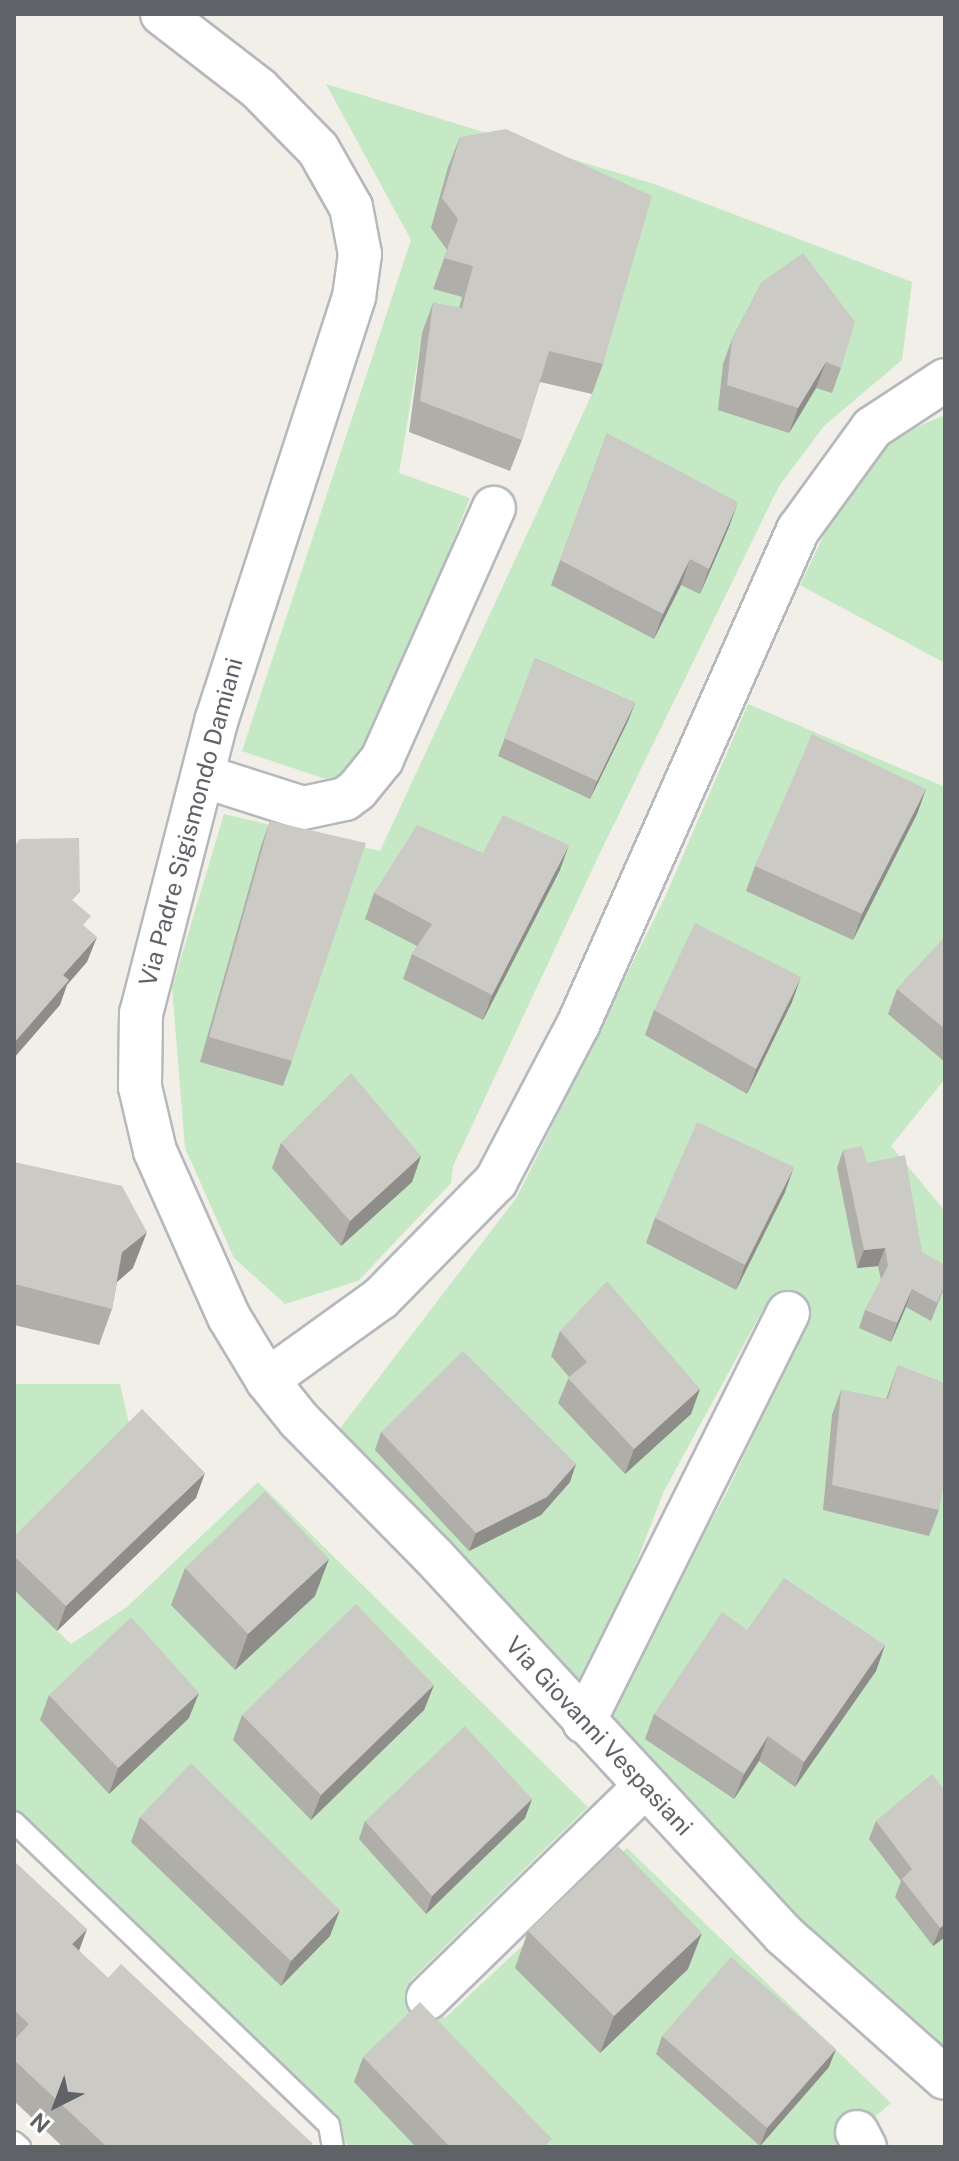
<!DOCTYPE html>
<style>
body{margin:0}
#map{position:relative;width:959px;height:2161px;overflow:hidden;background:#f1efe8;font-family:"Public Sans",sans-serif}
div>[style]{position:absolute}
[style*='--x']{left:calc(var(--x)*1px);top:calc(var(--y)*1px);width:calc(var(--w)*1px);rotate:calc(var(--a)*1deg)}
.green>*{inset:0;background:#c5e8c5}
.roads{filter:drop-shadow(2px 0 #b5b8bc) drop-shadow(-2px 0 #b5b8bc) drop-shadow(0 2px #b5b8bc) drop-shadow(0 -2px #b5b8bc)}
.service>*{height:20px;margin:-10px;padding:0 10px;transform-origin:10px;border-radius:10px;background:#fff}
.minor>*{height:42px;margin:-21px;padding:0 21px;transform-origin:21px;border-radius:21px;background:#fff}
.wall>*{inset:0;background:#afaea9}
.shaded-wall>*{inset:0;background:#8f8d8a}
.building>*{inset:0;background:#cccac5}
span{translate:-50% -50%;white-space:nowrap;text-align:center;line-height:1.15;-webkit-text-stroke:7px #fff;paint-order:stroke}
.street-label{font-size:24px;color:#5f6368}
.frame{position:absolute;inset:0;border:16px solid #5f6368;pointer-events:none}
.north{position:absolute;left:16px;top:2065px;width:80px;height:80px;-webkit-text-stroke:6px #fff;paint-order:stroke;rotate:222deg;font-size:22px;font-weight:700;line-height:32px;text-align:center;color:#5f6368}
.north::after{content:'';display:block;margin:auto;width:28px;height:36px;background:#5f6368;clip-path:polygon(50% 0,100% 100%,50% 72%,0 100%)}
</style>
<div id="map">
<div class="green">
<div style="clip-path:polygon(326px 84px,654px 184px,912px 282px,902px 360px,824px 426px,779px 486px,598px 857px,453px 1166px,451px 1183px,358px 1281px,285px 1304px,234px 1258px,185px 1148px,172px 988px,224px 814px,380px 851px,592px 394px,641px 227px,431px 228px,447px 250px,433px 289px,462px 297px,451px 339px,422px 334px,399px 473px,470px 498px,373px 743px,332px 781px,242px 751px,411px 240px)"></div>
<div style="clip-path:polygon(945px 415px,945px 663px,800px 585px,836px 510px,891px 438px)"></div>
<div style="clip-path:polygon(748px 704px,945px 787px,945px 1079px,891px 1146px,945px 1211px,945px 2045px,940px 2053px,593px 1732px,727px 1492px,806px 1321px,766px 1304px,664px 1491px,578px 1713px,325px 1448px,517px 1197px,666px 895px)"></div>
<div style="clip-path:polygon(14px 1384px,120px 1384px,129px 1424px,14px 1536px)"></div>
<div style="clip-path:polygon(258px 1482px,588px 1807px,410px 1981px,445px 2018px,627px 1848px,891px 2103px,839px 2147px,350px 2147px,14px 1822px,14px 1590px,71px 1644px,127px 1607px)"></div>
</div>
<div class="roads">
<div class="service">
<div style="--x:14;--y:1822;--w:437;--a:43.9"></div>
<div style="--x:329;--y:2125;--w:22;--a:80"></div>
<div style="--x:14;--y:2142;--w:8;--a:40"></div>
</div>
<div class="minor">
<div style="--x:162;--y:14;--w:123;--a:37.7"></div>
<div style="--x:259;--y:89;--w:84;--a:45.5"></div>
<div style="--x:318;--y:149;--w:67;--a:60.4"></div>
<div style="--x:351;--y:207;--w:48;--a:79.2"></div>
<div style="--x:360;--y:254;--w:43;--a:97.9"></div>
<div style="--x:354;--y:297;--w:443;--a:108"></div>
<div style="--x:217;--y:718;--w:305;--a:104.4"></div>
<div style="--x:141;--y:1013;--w:74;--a:90.8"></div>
<div style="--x:140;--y:1087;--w:66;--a:76.8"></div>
<div style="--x:155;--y:1151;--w:182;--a:66"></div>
<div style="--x:229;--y:1317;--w:74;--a:58.9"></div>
<div style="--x:267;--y:1380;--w:140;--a:-35.7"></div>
<div style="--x:381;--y:1298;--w:164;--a:-45.5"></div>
<div style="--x:496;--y:1181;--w:176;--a:-62.3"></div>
<div style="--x:578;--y:1025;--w:542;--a:-66.04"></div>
<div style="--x:798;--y:530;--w:126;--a:-54"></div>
<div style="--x:872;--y:428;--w:87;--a:-33.3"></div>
<div style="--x:203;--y:776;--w:105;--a:17.7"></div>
<div style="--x:303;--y:808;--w:43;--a:-12.1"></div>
<div style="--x:345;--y:799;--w:15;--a:-37"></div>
<div style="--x:357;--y:790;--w:40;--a:-51"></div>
<div style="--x:382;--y:759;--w:275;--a:-66"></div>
<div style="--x:267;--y:1380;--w:51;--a:51.3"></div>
<div style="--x:299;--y:1420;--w:192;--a:45.4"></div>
<div style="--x:434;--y:1557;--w:515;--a:47.2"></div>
<div style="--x:784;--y:1935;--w:215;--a:41.6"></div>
<div style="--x:584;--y:1722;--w:457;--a:-63.5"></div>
<div style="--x:428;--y:1998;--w:303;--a:-44.3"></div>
<div style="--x:857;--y:2132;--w:17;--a:62"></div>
</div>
</div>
<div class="wall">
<div style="clip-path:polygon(460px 137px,603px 364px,592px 394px,540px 382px,522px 440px,510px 471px,409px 432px,422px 333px,433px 303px,459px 308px,462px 297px,433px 289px,447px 250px,431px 228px,448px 167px)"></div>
<div style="clip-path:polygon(762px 282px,841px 368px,832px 393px,816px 388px,789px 433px,718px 410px,723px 364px,732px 339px)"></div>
<div style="clip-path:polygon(607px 433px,729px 527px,700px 594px,681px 585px,654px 639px,551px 585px)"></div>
<div style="clip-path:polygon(535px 658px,635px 703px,628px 721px,590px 799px,498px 756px)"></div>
<div style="clip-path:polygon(926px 789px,917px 814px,853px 940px,746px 891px,755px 866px)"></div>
<div style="clip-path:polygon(270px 821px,292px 1061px,283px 1086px,200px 1062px,261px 846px)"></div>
<div style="clip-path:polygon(483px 853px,560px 870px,483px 1020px,403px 979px,412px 954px,417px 946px,365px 919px,374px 893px)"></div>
<div style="clip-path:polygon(945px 937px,945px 1062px,888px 1014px,897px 989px)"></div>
<div style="clip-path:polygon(792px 1002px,747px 1094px,645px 1035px,654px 1010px)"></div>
<div style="clip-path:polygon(281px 1143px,421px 1156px,412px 1182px,341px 1246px,272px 1168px)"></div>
<div style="clip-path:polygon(843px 1150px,867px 1163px,922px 1252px,945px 1286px,931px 1321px,906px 1307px,891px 1342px,859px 1328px,865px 1310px,881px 1280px,878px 1266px,857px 1268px,837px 1168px)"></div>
<div style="clip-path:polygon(14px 1162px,133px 1268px,117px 1282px,112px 1309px,99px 1345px,14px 1325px)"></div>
<div style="clip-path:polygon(785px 1192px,736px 1290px,646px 1243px,655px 1218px)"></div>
<div style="clip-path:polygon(560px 1331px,700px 1389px,691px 1414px,625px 1474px,558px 1403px,569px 1377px,551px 1356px)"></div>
<div style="clip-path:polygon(898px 1365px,939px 1510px,929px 1536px,823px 1510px,832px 1415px,841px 1390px,886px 1399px)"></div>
<div style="clip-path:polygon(381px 1432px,570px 1482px,541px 1515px,469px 1551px,375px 1450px)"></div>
<div style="clip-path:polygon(196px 1498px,57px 1631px,14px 1590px,14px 1536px)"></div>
<div style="clip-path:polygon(185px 1568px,315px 1596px,235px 1670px,171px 1605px)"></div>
<div style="clip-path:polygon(747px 1630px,885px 1645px,876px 1671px,795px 1787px,759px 1761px,734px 1799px,645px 1739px,654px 1714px)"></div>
<div style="clip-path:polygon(434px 1685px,424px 1710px,311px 1820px,233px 1740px,242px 1715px)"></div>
<div style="clip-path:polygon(49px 1695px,189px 1718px,109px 1794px,40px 1720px)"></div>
<div style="clip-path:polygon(945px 1791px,945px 1937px,933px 1946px,895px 1897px,901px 1881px,869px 1839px,876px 1821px)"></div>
<div style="clip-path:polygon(532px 1799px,525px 1818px,426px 1914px,359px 1839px,365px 1821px)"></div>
<div style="clip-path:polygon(140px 1817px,330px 1936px,281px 1986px,131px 1842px)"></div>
<div style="clip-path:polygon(14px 1861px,79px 1951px,108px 1978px,312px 2143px,310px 2147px,63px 2147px,14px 2101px)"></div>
<div style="clip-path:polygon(528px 1931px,688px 1969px,600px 2053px,515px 1968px)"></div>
<div style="clip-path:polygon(662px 2036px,829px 2067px,760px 2146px,656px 2054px)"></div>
<div style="clip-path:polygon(363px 2057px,549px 2147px,416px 2147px,354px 2082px)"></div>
</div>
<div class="shaded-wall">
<div style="clip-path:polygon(826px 362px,816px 388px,789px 433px,798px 408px)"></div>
<div style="clip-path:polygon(738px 502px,729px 527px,700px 594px,709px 569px)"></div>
<div style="clip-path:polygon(690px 559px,681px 585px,654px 639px,663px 614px)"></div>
<div style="clip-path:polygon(635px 703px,628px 721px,590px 799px,597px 781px)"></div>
<div style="clip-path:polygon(926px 789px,917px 814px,853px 940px,862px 914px)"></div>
<div style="clip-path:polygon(569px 845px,560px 870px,483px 1020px,492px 995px)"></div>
<div style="clip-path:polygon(97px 937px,87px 962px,67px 985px,60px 1005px,14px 1058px,14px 1043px,63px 975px)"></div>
<div style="clip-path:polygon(801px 977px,792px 1002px,747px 1094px,756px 1069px)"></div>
<div style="clip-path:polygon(421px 1156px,412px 1182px,341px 1246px,350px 1221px)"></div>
<div style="clip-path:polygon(794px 1167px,785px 1192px,736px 1290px,745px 1265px)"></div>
<div style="clip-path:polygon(147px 1232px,133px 1268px,109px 1289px,122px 1252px)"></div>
<div style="clip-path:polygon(885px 1248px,878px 1266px,857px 1268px,864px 1250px)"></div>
<div style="clip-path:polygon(912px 1289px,906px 1307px,891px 1342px,897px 1323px)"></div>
<div style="clip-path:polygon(700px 1389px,691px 1414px,625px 1474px,634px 1449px)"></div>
<div style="clip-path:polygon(576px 1464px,570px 1482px,541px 1515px,469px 1551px,476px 1533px)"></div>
<div style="clip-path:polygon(205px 1473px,196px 1498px,57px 1631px,66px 1606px)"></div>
<div style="clip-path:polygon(329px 1559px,315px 1596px,235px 1670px,248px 1634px)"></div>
<div style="clip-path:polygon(885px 1645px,876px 1671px,795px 1787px,804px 1762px)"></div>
<div style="clip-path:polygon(434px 1685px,424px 1710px,311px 1820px,321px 1795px)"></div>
<div style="clip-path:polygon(199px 1693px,189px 1718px,109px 1794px,118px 1768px)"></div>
<div style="clip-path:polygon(768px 1736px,759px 1761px,734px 1799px,744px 1774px)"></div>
<div style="clip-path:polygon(532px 1799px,525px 1818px,426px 1914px,432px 1896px)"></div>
<div style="clip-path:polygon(340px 1910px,330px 1936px,281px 1986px,291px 1961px)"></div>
<div style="clip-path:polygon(945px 1924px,945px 1937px,933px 1946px,940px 1928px)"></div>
<div style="clip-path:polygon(87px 1929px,76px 1959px,72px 1944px)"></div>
<div style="clip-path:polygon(702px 1933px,688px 1969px,600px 2053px,614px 2016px)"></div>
<div style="clip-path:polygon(836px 2049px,829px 2067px,760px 2146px,767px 2128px)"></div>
</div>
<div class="building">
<div style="clip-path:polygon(506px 129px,652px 196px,603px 364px,549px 351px,522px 440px,420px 401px,433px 303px,462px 308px,473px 266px,444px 258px,458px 219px,442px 198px,460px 137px)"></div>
<div style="clip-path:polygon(803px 253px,855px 322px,841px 368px,826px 362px,798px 408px,727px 385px,732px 339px,762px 282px)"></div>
<div style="clip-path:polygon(607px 433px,738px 502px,709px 569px,690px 559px,663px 614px,560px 560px)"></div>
<div style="clip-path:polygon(535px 658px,635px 703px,597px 781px,504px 738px)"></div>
<div style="clip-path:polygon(812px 734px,926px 789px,862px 914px,755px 866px)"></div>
<div style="clip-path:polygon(503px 815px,569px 845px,492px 995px,412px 954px,432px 924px,374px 893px,417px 825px,483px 853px)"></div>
<div style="clip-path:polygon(270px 821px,366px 843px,292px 1061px,209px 1037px)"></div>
<div style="clip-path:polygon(79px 838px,80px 892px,72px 900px,91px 916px,83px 925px,97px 937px,63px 975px,69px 980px,14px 1043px,14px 847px,20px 839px)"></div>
<div style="clip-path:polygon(695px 923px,801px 977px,756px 1069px,654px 1010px)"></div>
<div style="clip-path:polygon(945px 937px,945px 1029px,897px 989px)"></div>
<div style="clip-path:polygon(351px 1073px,421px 1156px,350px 1221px,281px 1143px)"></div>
<div style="clip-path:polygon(697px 1122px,794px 1167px,745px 1265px,655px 1218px)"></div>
<div style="clip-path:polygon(862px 1146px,867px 1163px,905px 1155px,922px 1252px,945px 1265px,945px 1284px,937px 1303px,912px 1289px,897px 1323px,865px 1310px,888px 1266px,885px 1248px,864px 1250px,843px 1150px)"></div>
<div style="clip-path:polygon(14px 1162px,122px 1186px,147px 1232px,122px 1252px,112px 1309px,14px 1284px)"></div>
<div style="clip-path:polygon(607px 1281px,700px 1389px,634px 1449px,568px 1378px,587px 1362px,560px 1331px)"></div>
<div style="clip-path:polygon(463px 1351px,576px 1464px,547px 1497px,476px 1533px,381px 1432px)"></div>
<div style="clip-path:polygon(898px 1365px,945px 1383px,945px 1480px,939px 1510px,832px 1485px,841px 1390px,888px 1399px)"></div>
<div style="clip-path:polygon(142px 1409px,205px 1473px,66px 1606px,14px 1556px,14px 1536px)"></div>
<div style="clip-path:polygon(265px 1491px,329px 1559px,248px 1634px,185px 1568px)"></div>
<div style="clip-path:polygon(784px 1578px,885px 1645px,804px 1762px,768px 1736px,744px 1774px,654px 1714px,722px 1612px,747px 1630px)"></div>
<div style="clip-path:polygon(356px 1604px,434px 1685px,321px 1795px,242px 1715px)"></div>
<div style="clip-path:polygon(131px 1617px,199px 1693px,118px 1768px,49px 1695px)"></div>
<div style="clip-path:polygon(465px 1726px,532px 1799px,432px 1896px,365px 1821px)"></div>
<div style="clip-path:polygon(191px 1763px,340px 1910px,291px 1961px,140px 1817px)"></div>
<div style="clip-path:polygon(932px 1774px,945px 1791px,945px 1924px,940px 1928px,902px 1879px,912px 1869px,876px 1821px)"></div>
<div style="clip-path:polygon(618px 1846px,702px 1933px,614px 2016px,528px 1931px)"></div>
<div style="clip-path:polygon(14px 1861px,87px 1929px,72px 1944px,108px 1978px,121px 1964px,312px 2143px,308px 2147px,107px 2147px,14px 2060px,14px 2040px,29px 2024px,14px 2010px)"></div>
<div style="clip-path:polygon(731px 1957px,836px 2049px,767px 2128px,662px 2036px)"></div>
<div style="clip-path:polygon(420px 2002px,552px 2139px,544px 2147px,450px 2147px,363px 2057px)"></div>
</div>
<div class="street-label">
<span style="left:191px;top:822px;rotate:-75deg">Via Padre Sigismondo Damiani</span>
<span style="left:599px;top:1736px;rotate:47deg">Via Giovanni Vespasiani</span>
</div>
<div class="frame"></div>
<div class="north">N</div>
</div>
